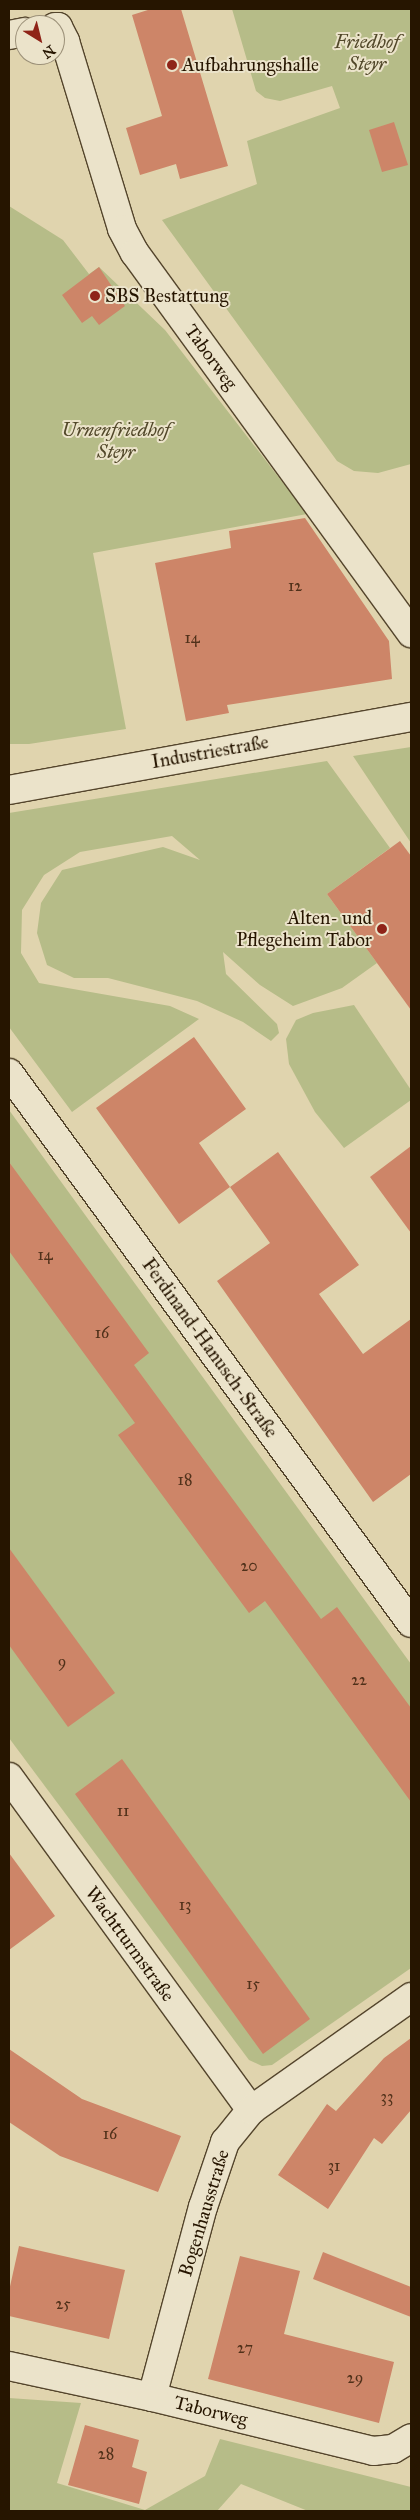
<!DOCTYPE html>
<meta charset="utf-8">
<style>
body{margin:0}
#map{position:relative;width:420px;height:2520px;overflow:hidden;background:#e0d4ae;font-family:"IM FELL Great Primer",serif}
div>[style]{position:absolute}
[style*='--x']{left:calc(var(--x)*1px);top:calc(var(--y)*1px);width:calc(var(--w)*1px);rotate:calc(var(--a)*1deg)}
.green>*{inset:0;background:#b6bc88}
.building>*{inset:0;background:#cd8568}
.roads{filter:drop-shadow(1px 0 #54452c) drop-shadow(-1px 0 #54452c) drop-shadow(0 1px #54452c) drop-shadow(0 -1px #54452c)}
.minor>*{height:28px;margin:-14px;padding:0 14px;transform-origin:14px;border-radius:14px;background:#ebe3ca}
.dots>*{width:14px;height:14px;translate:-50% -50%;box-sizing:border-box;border:2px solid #ebe3ca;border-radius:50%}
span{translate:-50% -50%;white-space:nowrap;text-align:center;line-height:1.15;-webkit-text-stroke:4px #ebe3ca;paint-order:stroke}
.number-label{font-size:16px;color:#50311a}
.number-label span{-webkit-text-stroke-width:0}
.park-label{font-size:19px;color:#514729;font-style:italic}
.poi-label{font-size:19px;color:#261500}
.left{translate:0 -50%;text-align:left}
.right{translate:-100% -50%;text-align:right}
.street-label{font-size:19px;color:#261500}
.frame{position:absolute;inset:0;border:10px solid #261500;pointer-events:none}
.north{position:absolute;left:15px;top:15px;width:50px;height:50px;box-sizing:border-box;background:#ebe3ca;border:1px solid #9c9179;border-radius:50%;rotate:144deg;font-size:14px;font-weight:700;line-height:20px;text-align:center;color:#261500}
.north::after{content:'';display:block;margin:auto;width:18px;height:22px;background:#8f2418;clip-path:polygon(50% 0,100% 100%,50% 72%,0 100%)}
</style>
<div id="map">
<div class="green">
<div style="clip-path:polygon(232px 9px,411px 9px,411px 464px,378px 473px,354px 471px,337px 461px,162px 220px,257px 184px,247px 141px,340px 108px,332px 86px,280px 101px,265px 98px,256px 91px)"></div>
<div style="clip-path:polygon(9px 206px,63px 240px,89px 274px,99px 267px,165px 330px,307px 514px,93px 553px,126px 729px,29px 744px,9px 744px)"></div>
<div style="clip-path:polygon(411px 747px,411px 843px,353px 756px)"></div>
<div style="clip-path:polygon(327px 761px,390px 848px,327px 894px,377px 963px,342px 988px,293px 1006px,260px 985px,223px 952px,226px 974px,277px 1024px,279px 1033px,271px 1041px,243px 1022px,197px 1001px,108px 978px,74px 978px,47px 965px,37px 933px,41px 903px,62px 870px,163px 847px,200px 860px,172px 836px,80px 852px,44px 875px,22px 910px,21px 953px,39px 983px,170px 1006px,199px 1019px,72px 1112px,9px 1027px,9px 813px)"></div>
<div style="clip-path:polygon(354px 1005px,411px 1090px,411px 1100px,344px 1148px,315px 1112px,289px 1064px,286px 1039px,296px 1020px,313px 1013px)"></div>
<div style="clip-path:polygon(9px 1110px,411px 1664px,411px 1968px,272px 2065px,262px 2066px,249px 2060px,9px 1738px)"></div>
<div style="clip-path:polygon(9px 2398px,81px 2403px,57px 2483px,145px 2510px,205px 2476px,220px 2439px,411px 2487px,411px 2511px,308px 2511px,241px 2484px,217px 2511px,9px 2511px)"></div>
</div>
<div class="building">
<div style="clip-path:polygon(151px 9px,181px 9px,228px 166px,180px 179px,176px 164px,140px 175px,126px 128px,162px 116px,132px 15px)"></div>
<div style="clip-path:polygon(394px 122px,408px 165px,382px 172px,369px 130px)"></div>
<div style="clip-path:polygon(99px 267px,125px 306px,99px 325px,92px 316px,82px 323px,62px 295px)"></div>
<div style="clip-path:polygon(305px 518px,389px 641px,392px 679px,227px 705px,229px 713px,186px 721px,155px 563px,231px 548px,229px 531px)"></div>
<div style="clip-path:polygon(400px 841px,411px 856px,411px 1010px,327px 894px)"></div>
<div style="clip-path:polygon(194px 1037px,246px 1109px,199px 1143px,230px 1187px,179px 1224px,96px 1108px)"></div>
<div style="clip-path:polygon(411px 1146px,411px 1233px,370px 1177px)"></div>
<div style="clip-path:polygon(278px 1152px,359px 1265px,319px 1294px,363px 1354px,411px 1319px,411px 1474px,373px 1502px,217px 1281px,270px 1243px,230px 1187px)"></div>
<div style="clip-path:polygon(9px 1162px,149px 1353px,134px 1365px,321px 1619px,337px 1607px,411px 1708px,411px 1802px,265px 1601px,249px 1613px,118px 1435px,135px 1423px,9px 1251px)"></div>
<div style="clip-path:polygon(9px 1548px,115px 1693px,68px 1727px,9px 1645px)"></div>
<div style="clip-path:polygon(122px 1759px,310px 2019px,263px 2054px,75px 1794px)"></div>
<div style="clip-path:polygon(9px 1853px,55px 1916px,9px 1950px)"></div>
<div style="clip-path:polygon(411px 2038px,411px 2110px,382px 2144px,374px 2138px,328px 2209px,278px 2175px,327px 2104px,336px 2111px,384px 2058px)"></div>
<div style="clip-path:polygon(9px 2049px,82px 2099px,181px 2136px,158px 2192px,60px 2156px,9px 2122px)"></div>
<div style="clip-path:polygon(19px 2246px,125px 2270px,109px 2339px,9px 2316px,9px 2291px)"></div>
<div style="clip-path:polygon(323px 2252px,411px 2287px,411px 2317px,313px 2279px)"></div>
<div style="clip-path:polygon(240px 2256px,300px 2271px,284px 2334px,394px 2362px,379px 2423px,208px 2379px)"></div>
<div style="clip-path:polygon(85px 2425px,139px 2440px,132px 2467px,147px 2472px,139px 2504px,68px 2485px)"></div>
</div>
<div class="roads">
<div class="minor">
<div style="--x:55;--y:27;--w:3;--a:0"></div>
<div style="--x:58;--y:27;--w:16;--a:63"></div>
<div style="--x:65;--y:41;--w:196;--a:73.1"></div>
<div style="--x:122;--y:229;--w:27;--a:62"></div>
<div style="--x:135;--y:253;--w:470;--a:54"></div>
<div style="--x:9;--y:35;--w:16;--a:-11"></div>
<div style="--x:9;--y:790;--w:409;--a:-10.3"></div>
<div style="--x:9;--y:1073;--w:681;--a:53.84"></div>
<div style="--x:9;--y:1777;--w:412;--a:54"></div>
<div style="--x:9;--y:2366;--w:146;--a:12.2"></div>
<div style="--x:152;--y:2397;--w:228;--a:13.7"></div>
<div style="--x:373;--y:2451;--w:20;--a:-6"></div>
<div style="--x:393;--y:2449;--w:21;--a:-31"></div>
<div style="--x:152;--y:2397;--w:197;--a:-75"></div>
<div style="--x:203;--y:2207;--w:69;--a:-71.3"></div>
<div style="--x:225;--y:2142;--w:41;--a:-50.9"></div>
<div style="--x:251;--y:2110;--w:196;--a:-35.2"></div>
</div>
</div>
<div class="dots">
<div style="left:172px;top:65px;background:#8f2418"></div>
<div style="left:95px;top:296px;background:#8f2418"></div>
<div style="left:382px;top:929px;background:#8f2418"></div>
</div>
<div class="number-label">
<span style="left:295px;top:586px">12</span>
<span style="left:192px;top:638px">14</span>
<span style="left:45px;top:1255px">14</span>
<span style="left:102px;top:1333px">16</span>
<span style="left:185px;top:1480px">18</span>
<span style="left:249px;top:1566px">20</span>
<span style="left:62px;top:1662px">9</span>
<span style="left:359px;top:1680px">22</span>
<span style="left:123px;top:1811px">11</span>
<span style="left:185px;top:1905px">13</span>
<span style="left:253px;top:1984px">15</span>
<span style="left:387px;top:2097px">33</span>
<span style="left:110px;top:2134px">16</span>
<span style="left:334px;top:2166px">31</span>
<span style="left:63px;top:2304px">25</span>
<span style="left:245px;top:2348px">27</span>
<span style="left:355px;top:2378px">29</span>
<span style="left:106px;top:2454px">28</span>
</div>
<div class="park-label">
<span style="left:367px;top:53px">Friedhof<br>Steyr</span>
<span style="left:116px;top:441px">Urnenfriedhof<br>Steyr</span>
</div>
<div class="poi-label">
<span class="left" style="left:182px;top:65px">Aufbahrungshalle</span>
<span class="left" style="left:105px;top:296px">SBS Bestattung</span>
<span class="right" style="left:372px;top:929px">Alten- und<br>Pflegeheim Tabor</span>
</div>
<div class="street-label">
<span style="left:211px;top:357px;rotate:54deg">Taborweg</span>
<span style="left:210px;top:752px;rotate:-10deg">Industriestraße</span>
<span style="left:210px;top:1348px;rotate:54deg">Ferdinand-Hanusch-Straße</span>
<span style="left:130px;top:1944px;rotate:54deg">Wachtturmstraße</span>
<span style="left:204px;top:2213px;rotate:-73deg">Bogenhausstraße</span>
<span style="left:211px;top:2411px;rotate:14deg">Taborweg</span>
</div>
<div class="frame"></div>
<div class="north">N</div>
</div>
